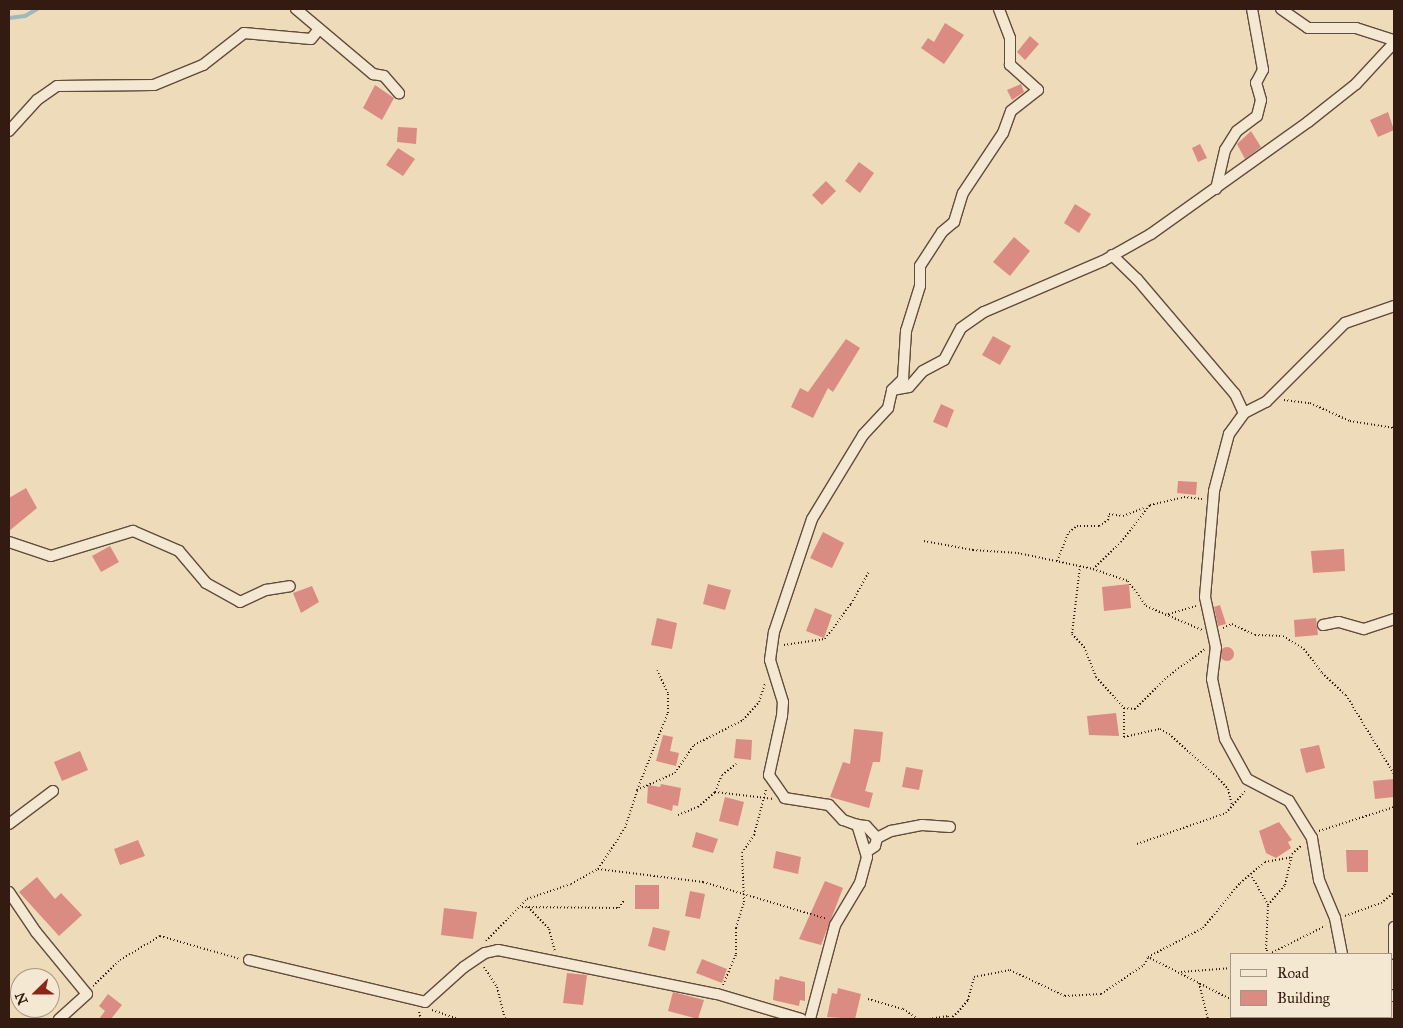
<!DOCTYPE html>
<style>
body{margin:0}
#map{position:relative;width:1403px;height:1028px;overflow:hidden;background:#eedbb9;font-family:"IM FELL Great Primer",serif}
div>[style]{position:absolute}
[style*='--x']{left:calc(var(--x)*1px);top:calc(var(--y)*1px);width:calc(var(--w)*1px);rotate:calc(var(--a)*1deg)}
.stream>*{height:4px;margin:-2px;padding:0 2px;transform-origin:2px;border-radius:2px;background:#9fb8bb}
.building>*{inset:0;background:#da8c82}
.round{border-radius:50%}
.path>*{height:2px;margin-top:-1px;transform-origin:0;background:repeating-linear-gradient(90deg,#341b12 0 1px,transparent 0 3.5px)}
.roads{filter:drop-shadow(1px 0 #624b3c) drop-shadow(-1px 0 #624b3c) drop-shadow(0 1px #624b3c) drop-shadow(0 -1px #624b3c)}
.minor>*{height:10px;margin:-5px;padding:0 5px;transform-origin:5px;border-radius:5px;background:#f4e8d2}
span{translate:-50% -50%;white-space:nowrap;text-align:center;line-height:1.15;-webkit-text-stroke:5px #f4e8d2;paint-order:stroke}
.frame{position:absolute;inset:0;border:10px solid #341b12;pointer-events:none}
.legend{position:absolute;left:1230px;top:953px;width:162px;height:65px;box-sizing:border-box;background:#f4e8d2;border:1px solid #a79685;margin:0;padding:6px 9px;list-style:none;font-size:15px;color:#341b12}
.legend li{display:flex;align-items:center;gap:10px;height:25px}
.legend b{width:25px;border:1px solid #a79685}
.north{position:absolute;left:10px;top:968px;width:50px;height:50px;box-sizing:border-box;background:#f4e8d2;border:1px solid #a79685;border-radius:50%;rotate:248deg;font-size:14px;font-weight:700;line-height:20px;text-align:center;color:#341b12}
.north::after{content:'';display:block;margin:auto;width:18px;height:22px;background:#8f2418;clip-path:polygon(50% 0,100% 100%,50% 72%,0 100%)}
</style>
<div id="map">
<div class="stream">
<div style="--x:9;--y:18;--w:16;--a:-7"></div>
<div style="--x:25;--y:16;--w:14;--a:-30"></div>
</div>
<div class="building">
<div style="clip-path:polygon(945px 23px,964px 35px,944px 64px,921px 48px,928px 38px,934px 42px)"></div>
<div style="clip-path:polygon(1030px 36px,1039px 44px,1025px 60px,1017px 52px)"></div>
<div style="clip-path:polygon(1021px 84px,1024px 92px,1012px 100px,1007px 90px)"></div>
<div style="clip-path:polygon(375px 85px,394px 98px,382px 120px,363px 108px)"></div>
<div style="clip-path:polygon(1388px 112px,1394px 130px,1378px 137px,1370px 120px)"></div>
<div style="clip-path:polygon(398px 127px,417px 128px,416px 144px,397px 142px)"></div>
<div style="clip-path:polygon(1251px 131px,1261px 147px,1245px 159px,1237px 144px)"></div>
<div style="clip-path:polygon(1200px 144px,1207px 158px,1198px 162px,1192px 148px)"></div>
<div style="clip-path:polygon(398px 148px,415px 159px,403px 176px,386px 165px)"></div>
<div style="clip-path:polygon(859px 162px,874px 173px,860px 193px,845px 181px)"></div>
<div style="clip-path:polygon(826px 181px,836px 191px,822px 205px,812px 195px)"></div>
<div style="clip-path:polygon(1075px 204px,1091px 214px,1079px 233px,1064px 223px)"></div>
<div style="clip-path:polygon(1014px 237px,1030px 251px,1010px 276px,993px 262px)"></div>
<div style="clip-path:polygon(993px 336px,1011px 346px,1000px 365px,982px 355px)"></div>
<div style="clip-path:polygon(846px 339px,860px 348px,833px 392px,828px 388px,813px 418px,791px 407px,800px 388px,808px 392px)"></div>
<div style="clip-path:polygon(941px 404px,954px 410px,947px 428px,933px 422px)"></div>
<div style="clip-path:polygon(1178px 481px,1197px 482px,1196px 495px,1177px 493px)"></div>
<div style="clip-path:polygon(26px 488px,37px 508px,9px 531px,9px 498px)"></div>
<div style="clip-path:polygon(823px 532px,844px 543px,832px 568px,810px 558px)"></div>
<div style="clip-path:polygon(110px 546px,119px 562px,101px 572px,92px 556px)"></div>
<div style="clip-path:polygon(1344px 549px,1345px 571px,1313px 573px,1311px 551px)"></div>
<div style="clip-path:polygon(708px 584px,731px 590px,725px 610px,703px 604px)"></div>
<div style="clip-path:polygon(1129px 584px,1131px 608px,1104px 611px,1102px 587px)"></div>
<div style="clip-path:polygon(312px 586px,319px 602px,301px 613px,293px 593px)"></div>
<div style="clip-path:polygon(1220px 605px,1226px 624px,1218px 626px,1214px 607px)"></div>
<div style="clip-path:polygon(815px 608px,832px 615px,824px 638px,806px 631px)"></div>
<div style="clip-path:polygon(657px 618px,677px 623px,672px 649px,651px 645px)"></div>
<div style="clip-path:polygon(1316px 618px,1318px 635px,1295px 637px,1294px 620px)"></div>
<div class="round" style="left:1220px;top:647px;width:14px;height:14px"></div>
<div style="clip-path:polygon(1116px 713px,1119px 736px,1089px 735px,1087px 716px)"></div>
<div style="clip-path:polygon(854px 729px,883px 732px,880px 762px,873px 762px,865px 791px,873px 793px,869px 808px,830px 797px,843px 762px,850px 764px)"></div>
<div style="clip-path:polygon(663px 735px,673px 737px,670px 751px,679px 753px,676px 766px,656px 761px)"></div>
<div style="clip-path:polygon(736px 739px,752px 740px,751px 760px,734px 758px)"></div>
<div style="clip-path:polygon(1319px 745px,1325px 768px,1306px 773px,1300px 749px)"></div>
<div style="clip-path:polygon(80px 751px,88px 770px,62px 781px,54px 762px)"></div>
<div style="clip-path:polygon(906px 767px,923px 770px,919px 790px,902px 787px)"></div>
<div style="clip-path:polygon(1394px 779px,1394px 797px,1375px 799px,1373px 781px)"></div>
<div style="clip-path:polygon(661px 784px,681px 788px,678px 806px,673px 805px,672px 811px,647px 803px,648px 785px,660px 787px)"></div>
<div style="clip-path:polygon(725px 797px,744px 802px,738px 826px,719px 821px)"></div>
<div style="clip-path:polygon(1279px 822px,1292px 840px,1288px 842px,1291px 848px,1276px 858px,1266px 853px,1259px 831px)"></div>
<div style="clip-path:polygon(696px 832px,718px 839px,713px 853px,692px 847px)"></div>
<div style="clip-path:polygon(138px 840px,145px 856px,120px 865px,114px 849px)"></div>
<div style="clip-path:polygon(1346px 850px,1368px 850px,1368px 872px,1347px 872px)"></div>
<div style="clip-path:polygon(776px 851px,801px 857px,798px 874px,773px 868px)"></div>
<div style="clip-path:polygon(37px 877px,55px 899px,61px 893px,82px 915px,59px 936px,19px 892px)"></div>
<div style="clip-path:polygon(825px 881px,843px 888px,821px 945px,799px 939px)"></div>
<div style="clip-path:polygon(635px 885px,659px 885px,659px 909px,635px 909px)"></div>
<div style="clip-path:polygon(690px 891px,705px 894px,700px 919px,685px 916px)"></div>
<div style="clip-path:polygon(444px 908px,477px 912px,473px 939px,441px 935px)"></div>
<div style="clip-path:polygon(653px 927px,670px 931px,665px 951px,648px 946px)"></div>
<div style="clip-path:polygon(702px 959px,727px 969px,722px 983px,696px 973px)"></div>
<div style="clip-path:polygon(567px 973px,587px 975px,583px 1005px,563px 1003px)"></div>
<div style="clip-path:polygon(780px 976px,805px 982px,805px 1001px,800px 1000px,799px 1006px,773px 1000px,775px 979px,779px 980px)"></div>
<div style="clip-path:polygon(838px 988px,861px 994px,855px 1019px,827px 1017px,832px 993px,837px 994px)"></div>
<div style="clip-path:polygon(673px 992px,704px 1000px,698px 1019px,668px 1011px)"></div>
<div style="clip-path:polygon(108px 994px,122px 1005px,111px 1019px,99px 1019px,105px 1011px,99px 1006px)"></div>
</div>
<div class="path">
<div style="--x:1284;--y:400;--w:26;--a:7"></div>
<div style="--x:1310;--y:403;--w:44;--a:24.2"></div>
<div style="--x:1350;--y:421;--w:45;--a:9"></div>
<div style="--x:924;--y:541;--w:50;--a:10.4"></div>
<div style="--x:973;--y:550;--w:45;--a:3.8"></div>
<div style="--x:1018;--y:553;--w:77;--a:12"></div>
<div style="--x:1093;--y:569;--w:37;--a:19"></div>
<div style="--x:1128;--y:581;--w:31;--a:54"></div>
<div style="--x:1146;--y:606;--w:61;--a:23.2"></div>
<div style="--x:1057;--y:561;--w:31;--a:-68"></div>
<div style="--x:1069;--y:532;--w:10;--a:-37"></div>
<div style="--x:1077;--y:526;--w:22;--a:0"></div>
<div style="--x:1099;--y:526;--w:11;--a:-34"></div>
<div style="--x:1108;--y:520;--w:6;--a:-81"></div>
<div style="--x:1109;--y:514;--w:14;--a:8"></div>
<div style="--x:1123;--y:516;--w:22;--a:-21"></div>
<div style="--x:1080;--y:566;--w:68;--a:96.7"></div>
<div style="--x:1072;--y:634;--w:18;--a:47"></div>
<div style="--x:1084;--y:647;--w:32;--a:68"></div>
<div style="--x:1096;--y:677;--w:42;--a:47.9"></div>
<div style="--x:1124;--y:708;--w:11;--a:5"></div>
<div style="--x:1135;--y:709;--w:45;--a:-45"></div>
<div style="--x:1167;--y:677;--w:47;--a:-36.4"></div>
<div style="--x:1093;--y:569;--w:39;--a:-44"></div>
<div style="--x:1121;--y:542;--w:47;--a:-51.9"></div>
<div style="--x:1150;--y:505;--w:35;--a:-13"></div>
<div style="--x:1184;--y:497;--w:18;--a:6"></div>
<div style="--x:1165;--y:615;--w:33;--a:-16"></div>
<div style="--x:1223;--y:628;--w:10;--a:-24"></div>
<div style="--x:1232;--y:624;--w:25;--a:26"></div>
<div style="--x:1255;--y:635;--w:28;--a:2"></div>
<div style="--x:1283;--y:636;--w:25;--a:32"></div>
<div style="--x:1304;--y:649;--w:30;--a:53"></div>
<div style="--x:1322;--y:673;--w:33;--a:43"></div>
<div style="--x:1346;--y:695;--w:92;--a:58.7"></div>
<div style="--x:784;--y:645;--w:41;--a:-8.3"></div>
<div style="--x:825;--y:639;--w:44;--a:-53.4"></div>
<div style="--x:851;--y:604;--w:38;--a:-61"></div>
<div style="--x:1124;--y:708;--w:29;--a:90"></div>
<div style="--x:1124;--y:737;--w:37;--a:-13"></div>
<div style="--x:1160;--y:729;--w:10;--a:29"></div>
<div style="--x:1169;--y:734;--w:67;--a:42"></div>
<div style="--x:1219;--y:779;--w:13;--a:48"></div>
<div style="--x:1228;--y:789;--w:16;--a:76"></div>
<div style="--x:637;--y:790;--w:83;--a:-68.1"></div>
<div style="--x:668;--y:713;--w:20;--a:-90"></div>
<div style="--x:668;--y:693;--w:25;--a:-116"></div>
<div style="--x:715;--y:792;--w:18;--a:-68"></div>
<div style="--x:722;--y:775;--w:18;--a:-38"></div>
<div style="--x:678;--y:815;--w:22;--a:-22"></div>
<div style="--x:698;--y:807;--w:23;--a:-41"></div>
<div style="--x:715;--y:792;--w:59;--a:6.8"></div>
<div style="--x:1319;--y:831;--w:79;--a:-17.7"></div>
<div style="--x:1137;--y:844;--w:94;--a:-19.2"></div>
<div style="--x:1226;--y:813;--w:29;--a:-49"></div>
<div style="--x:598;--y:869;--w:49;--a:-56.6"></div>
<div style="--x:625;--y:828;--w:40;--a:-72"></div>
<div style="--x:637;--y:790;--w:42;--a:-24.1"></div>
<div style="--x:675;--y:773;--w:34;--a:-56"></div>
<div style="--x:694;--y:745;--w:55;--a:-27"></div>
<div style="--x:743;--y:720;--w:24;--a:-48"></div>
<div style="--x:759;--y:702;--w:20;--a:-72"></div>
<div style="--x:1252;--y:877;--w:32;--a:60"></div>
<div style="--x:522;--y:907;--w:97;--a:0.6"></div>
<div style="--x:619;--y:908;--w:9;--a:-58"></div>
<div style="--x:528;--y:907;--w:30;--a:46"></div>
<div style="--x:549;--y:929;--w:24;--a:75"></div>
<div style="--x:1345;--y:916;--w:38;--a:-20"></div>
<div style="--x:1381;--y:903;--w:16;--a:-38"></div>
<div style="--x:486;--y:941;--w:59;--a:-45.7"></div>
<div style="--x:527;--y:899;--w:46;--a:-18.8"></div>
<div style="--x:571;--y:884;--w:31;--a:-29"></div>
<div style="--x:598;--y:869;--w:106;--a:7.1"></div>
<div style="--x:703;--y:882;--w:129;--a:16.6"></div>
<div style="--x:1269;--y:954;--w:6;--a:-121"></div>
<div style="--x:1266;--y:949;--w:44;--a:-87.4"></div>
<div style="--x:1268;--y:905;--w:26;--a:-50"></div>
<div style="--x:1285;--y:885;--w:32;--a:-77"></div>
<div style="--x:1292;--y:854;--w:13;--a:-42"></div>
<div style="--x:1269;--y:954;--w:63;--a:-26.6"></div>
<div style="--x:484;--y:967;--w:24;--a:57"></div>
<div style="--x:497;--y:987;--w:33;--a:76"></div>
<div style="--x:1181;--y:972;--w:51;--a:-4.5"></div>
<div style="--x:1199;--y:983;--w:37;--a:76"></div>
<div style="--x:723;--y:985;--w:34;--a:-67"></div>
<div style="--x:736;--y:954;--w:26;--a:-90"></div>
<div style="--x:736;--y:928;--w:27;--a:-73"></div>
<div style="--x:744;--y:902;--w:49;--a:-92.3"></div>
<div style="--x:742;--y:853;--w:22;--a:-56"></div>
<div style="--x:754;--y:835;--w:47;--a:-75.1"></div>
<div style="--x:93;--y:986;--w:37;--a:-44"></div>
<div style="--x:120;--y:960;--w:47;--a:-31"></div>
<div style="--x:160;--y:936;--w:83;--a:16"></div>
<div style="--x:868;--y:999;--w:36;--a:16"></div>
<div style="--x:903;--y:1009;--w:18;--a:34"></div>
<div style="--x:1232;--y:1000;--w:94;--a:-152.9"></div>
<div style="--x:1148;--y:957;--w:62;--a:-27.8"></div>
<div style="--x:1203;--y:928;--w:58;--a:-50.6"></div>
<div style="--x:1240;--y:883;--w:33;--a:-40"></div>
<div style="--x:1265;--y:862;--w:27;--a:-10"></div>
<div style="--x:432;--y:1010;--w:28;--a:19"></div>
<div style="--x:419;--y:1012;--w:7;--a:74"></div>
<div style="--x:1270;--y:1017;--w:2;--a:63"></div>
<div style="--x:929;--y:1019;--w:19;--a:-9"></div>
<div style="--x:948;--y:1016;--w:4;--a:56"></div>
<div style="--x:950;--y:1019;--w:11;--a:-41"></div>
<div style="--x:958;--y:1012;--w:16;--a:-50"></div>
<div style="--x:968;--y:1000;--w:24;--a:-75"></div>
<div style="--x:974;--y:977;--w:37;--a:-11"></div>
<div style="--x:1010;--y:970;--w:61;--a:25.3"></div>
<div style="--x:1065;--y:996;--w:36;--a:-3"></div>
<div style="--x:1101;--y:994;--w:52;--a:-34"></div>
<div style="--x:1144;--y:965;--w:9;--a:-63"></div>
</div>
<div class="roads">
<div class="minor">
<div style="--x:296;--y:9;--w:101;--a:40.2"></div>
<div style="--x:373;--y:74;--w:11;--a:10"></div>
<div style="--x:384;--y:76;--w:23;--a:49"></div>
<div style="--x:1281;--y:9;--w:33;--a:35"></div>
<div style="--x:1308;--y:28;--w:48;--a:0"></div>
<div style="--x:1356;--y:28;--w:40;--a:18"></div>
<div style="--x:9;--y:131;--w:42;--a:-47.9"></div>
<div style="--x:37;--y:100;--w:24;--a:-35"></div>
<div style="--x:57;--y:86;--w:97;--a:-0.6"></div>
<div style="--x:154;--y:85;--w:53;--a:-22.2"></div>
<div style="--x:203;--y:65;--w:52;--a:-38"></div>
<div style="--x:244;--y:33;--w:67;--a:5.1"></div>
<div style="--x:311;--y:39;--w:13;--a:-51"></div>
<div style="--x:1216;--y:189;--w:40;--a:-77"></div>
<div style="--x:1225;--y:150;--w:22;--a:-58"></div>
<div style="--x:1237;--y:131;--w:25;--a:-37"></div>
<div style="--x:1257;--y:116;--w:16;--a:-76"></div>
<div style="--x:1261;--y:100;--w:18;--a:-106"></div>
<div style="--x:1256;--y:83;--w:15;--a:-62"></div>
<div style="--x:1263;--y:70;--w:62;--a:-100.2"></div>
<div style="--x:1112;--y:255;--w:35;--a:44"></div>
<div style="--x:1137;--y:279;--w:151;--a:49.6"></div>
<div style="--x:1235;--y:394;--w:21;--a:65"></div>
<div style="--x:892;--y:390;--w:16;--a:-45"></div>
<div style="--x:903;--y:379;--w:48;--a:-86.4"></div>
<div style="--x:906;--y:331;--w:47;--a:-72.7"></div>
<div style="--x:920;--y:286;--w:20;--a:-90"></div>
<div style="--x:920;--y:266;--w:40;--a:-57.1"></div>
<div style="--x:942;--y:232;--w:16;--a:-40"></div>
<div style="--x:954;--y:222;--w:30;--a:-73"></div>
<div style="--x:963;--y:193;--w:72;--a:-56.3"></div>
<div style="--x:1003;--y:133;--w:23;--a:-70"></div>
<div style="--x:1011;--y:111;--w:34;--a:-38"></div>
<div style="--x:1038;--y:90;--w:38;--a:-138"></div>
<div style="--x:1010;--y:65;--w:27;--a:-90"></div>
<div style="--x:1010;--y:38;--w:31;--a:-111"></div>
<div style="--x:9;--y:542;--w:44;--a:18.4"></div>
<div style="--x:51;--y:556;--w:86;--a:-17"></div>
<div style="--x:133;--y:531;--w:50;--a:23.5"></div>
<div style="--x:179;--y:551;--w:42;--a:49.8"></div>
<div style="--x:206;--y:583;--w:39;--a:29"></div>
<div style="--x:240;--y:602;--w:29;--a:-25"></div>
<div style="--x:266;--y:590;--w:24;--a:-9"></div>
<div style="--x:1323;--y:625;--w:16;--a:-11"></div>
<div style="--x:1339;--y:622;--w:26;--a:16"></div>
<div style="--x:1364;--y:629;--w:32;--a:-18"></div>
<div style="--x:9;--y:824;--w:55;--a:-36.9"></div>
<div style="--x:857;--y:825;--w:9;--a:6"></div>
<div style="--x:866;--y:826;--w:16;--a:47"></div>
<div style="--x:877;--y:838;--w:8;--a:104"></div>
<div style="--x:875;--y:846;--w:11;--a:146"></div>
<div style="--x:877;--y:838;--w:16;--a:-27"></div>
<div style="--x:891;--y:831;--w:32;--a:-11"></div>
<div style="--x:922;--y:825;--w:28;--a:4"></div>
<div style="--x:9;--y:892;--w:48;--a:56"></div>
<div style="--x:36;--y:932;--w:80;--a:50.6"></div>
<div style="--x:87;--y:994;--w:38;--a:138"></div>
<div style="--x:1394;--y:927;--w:27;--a:90"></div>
<div style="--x:1342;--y:954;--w:37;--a:-101"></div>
<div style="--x:1335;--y:918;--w:41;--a:-112.8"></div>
<div style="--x:1319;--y:880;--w:43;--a:-99.5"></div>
<div style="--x:1312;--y:838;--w:44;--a:-121.9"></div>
<div style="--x:1289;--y:801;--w:47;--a:-152.4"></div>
<div style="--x:1247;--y:779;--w:46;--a:-118.8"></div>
<div style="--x:1225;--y:739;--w:61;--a:-102.2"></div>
<div style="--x:1212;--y:679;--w:31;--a:-83"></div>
<div style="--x:1216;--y:648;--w:52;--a:-102.2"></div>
<div style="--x:1205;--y:597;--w:106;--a:-85.1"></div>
<div style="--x:1214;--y:491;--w:59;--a:-75.3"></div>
<div style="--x:1229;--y:434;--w:26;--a:-54"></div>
<div style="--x:1244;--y:413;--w:25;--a:-27"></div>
<div style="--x:1266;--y:402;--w:112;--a:-45"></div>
<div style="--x:1345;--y:323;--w:52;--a:-19.1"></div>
<div style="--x:249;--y:960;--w:181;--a:13.4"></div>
<div style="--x:425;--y:1002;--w:52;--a:-41.9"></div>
<div style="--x:464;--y:967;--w:25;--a:-34"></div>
<div style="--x:485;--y:953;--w:13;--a:-13"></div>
<div style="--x:498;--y:950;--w:223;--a:11.4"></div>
<div style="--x:717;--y:994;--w:88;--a:16.6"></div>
<div style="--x:1392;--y:996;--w:2;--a:-27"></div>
<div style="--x:810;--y:1019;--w:97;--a:-75.1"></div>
<div style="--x:835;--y:925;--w:49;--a:-59.2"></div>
<div style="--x:860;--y:883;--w:27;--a:-75"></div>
<div style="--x:867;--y:857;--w:34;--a:-107"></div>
<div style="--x:857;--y:825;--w:15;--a:-160"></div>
<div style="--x:843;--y:820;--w:21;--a:-133"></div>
<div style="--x:829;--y:805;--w:45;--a:-171"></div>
<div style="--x:785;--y:798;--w:28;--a:-125"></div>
<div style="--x:769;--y:775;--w:60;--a:-77.6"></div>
<div style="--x:782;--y:716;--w:14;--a:-86"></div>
<div style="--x:783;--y:702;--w:44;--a:-107.2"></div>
<div style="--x:770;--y:660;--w:28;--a:-82"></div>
<div style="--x:774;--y:632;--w:119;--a:-71.4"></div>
<div style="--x:812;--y:519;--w:98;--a:-58.7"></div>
<div style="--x:863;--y:435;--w:37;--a:-47"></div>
<div style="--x:888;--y:408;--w:18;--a:-77"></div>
<div style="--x:892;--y:390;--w:17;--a:-10"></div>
<div style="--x:909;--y:387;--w:21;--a:-49"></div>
<div style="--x:923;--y:371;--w:24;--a:-28"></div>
<div style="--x:944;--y:360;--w:36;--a:-62"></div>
<div style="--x:961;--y:328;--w:28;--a:-35"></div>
<div style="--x:984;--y:312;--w:129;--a:-23.2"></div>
<div style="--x:1103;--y:261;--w:55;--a:-29.4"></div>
<div style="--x:1151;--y:234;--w:193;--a:-35.5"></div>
<div style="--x:1308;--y:122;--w:61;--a:-38.4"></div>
<div style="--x:1356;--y:84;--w:56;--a:-47.2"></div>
<div style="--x:1351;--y:1019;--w:2;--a:-63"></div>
</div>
</div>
<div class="frame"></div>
<ul class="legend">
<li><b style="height:6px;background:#f4e8d2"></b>Road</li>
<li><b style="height:14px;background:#da8c82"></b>Building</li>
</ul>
<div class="north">N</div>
</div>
